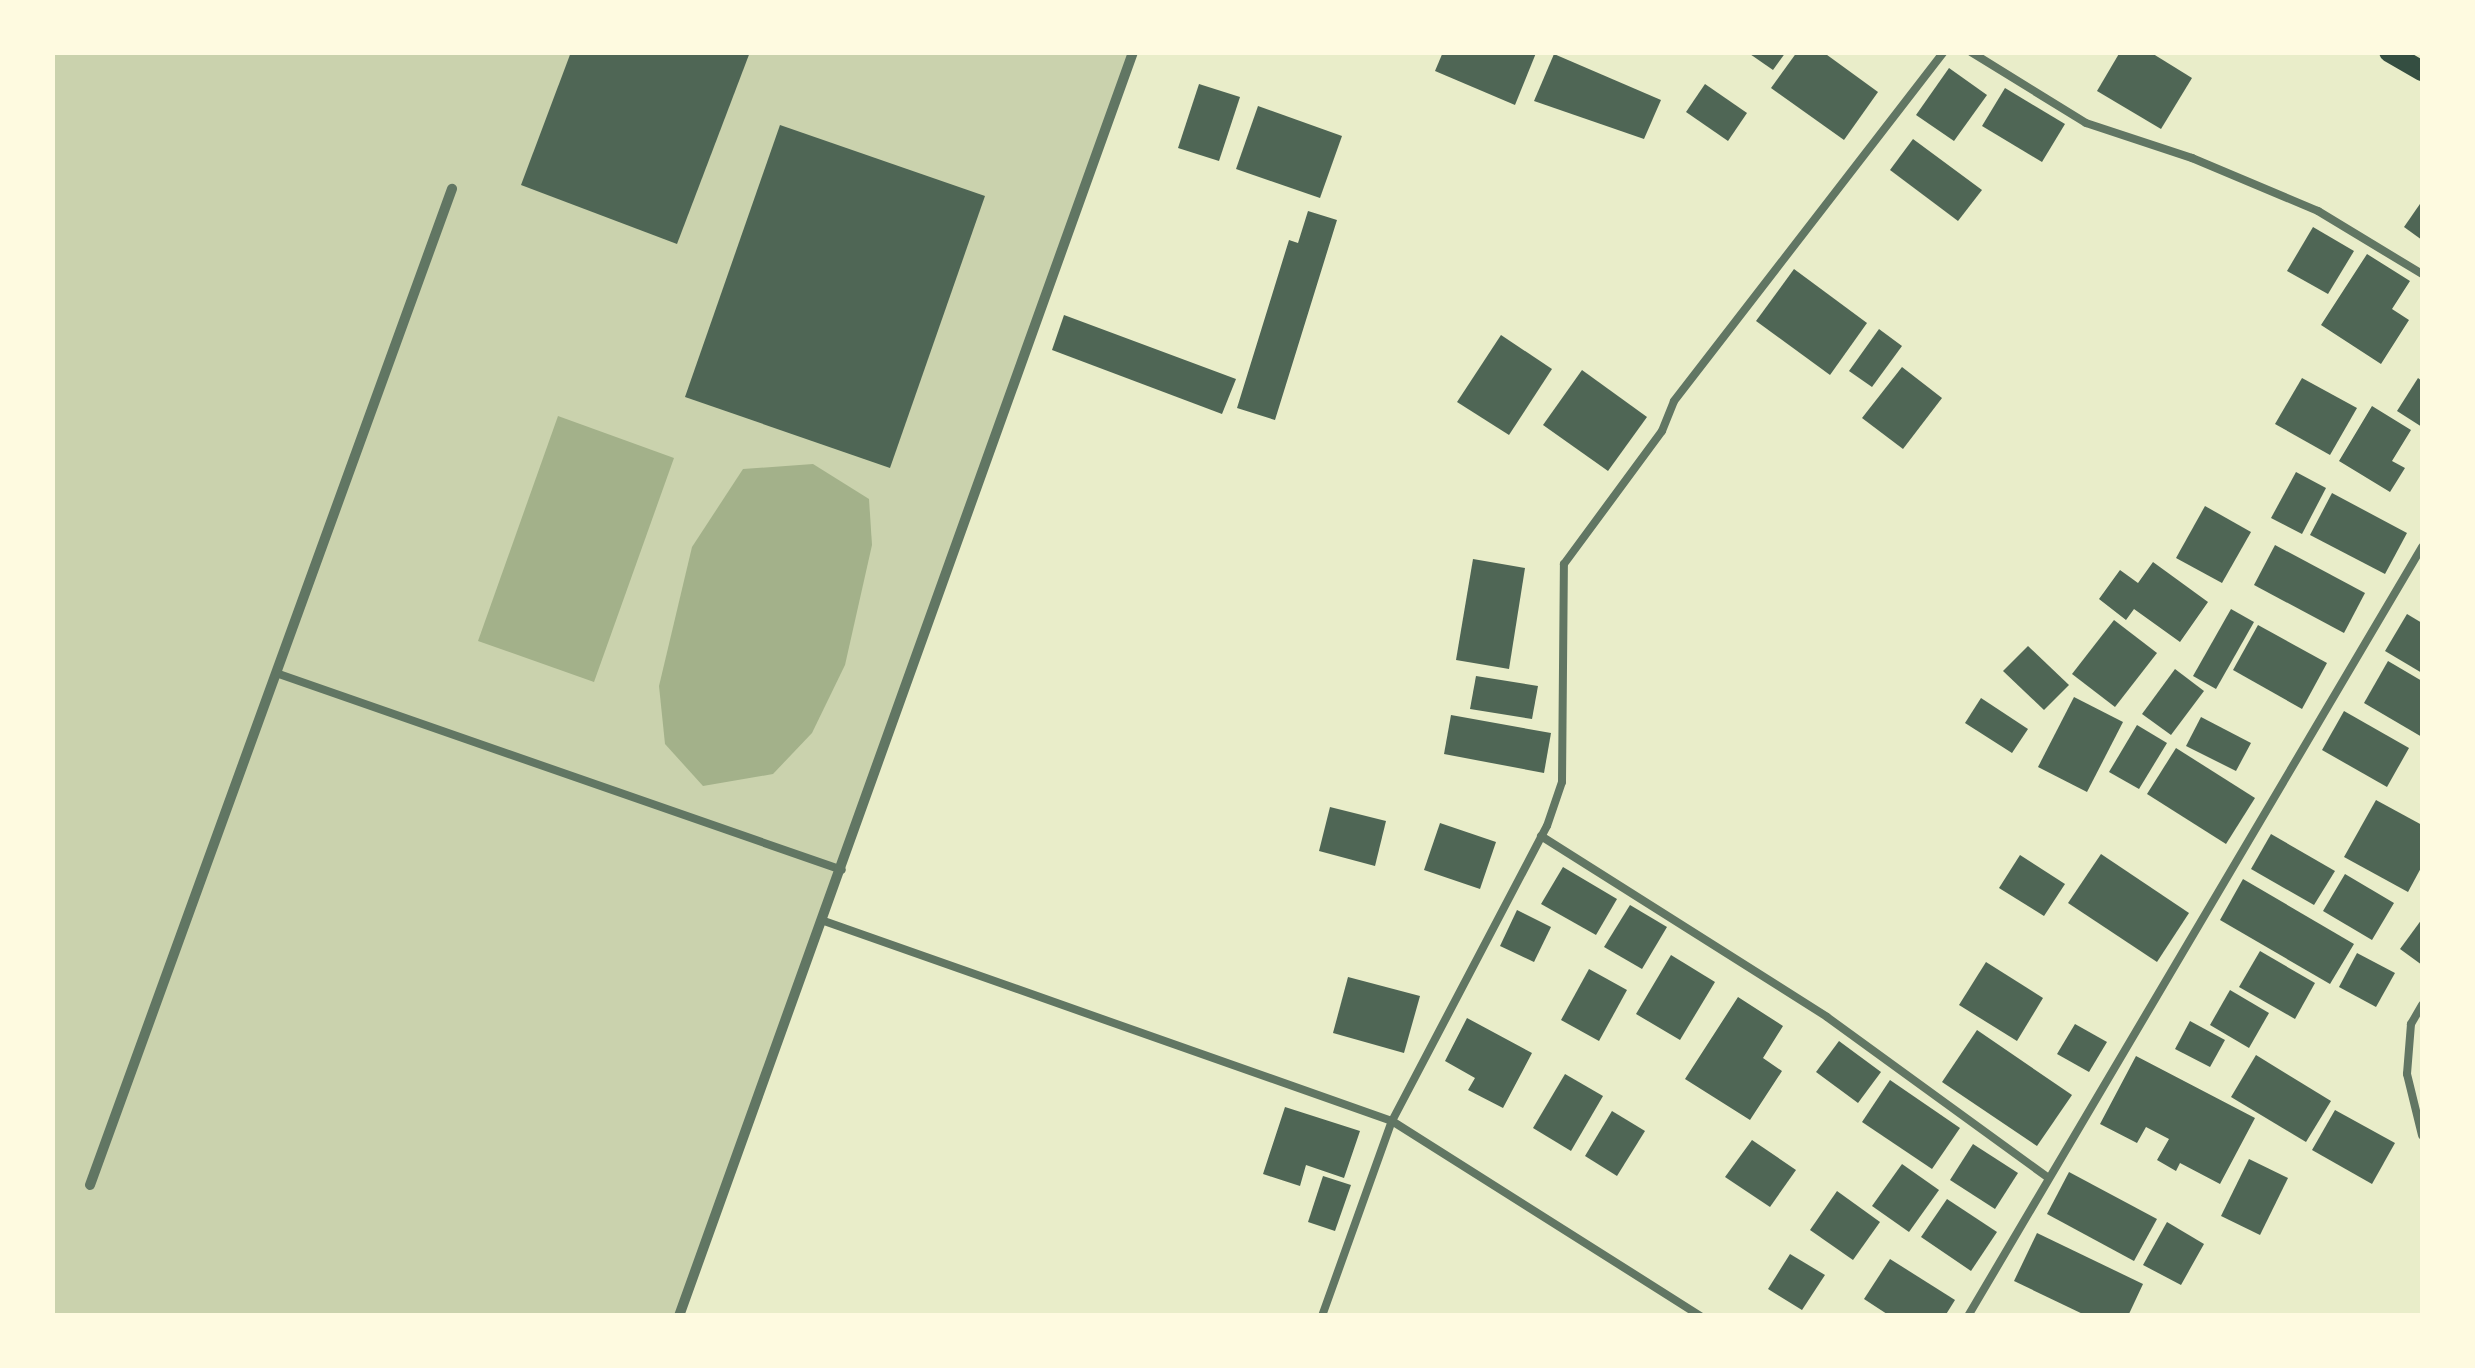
<!DOCTYPE html>
<style>
body{margin:0}
#map{position:relative;width:2475px;height:1368px;overflow:hidden;background:#e9edc9;font-family:"Sofia Sans Condensed",sans-serif}
div>[style]{position:absolute}
[style*='--x']{left:calc(var(--x)*1px);top:calc(var(--y)*1px);width:calc(var(--w)*1px);rotate:calc(var(--a)*1deg)}
.green>*{inset:0;background:#cad2ad}
.water>*{inset:0;background:#a3b18a}
.building>*{inset:0;background:#4f6655}
.service>*{height:8px;margin:-4px;padding:0 4px;transform-origin:4px;border-radius:4px;background:#617663}
.minor>*{height:10px;margin:-5px;padding:0 5px;transform-origin:5px;border-radius:5px;background:#617663}
.secondary>*{height:20px;margin:-10px;padding:0 10px;transform-origin:10px;border-radius:10px;background:#344e41}
span{translate:-50% -50%;white-space:nowrap;text-align:center;line-height:1.15;-webkit-text-stroke:8px #fefae0;paint-order:stroke}
.frame{position:absolute;inset:0;border:55px solid #fefae0;pointer-events:none}
</style>
<div id="map">
<div class="green">
<div style="clip-path:polygon(52px 53px,1133px 53px,679px 1315px,53px 1315px)"></div>
</div>
<div class="water">
<div style="clip-path:polygon(558px 416px,674px 458px,594px 682px,478px 641px)"></div>
<div style="clip-path:polygon(813px 464px,869px 499px,872px 545px,845px 665px,812px 733px,773px 774px,703px 786px,665px 744px,659px 686px,692px 547px,743px 469px)"></div>
</div>
<div class="building">
<div style="clip-path:polygon(571px 52px,750px 52px,677px 244px,521px 185px)"></div>
<div style="clip-path:polygon(1443px 52px,1534px 52px,1536px 53px,1515px 105px,1435px 71px)"></div>
<div style="clip-path:polygon(1747px 52px,1786px 52px,1773px 70px)"></div>
<div style="clip-path:polygon(1797px 52px,1823px 52px,1878px 92px,1844px 140px,1771px 88px)"></div>
<div style="clip-path:polygon(2120px 52px,2150px 52px,2192px 78px,2161px 129px,2097px 91px)"></div>
<div style="clip-path:polygon(1554px 54px,1661px 100px,1644px 139px,1534px 101px)"></div>
<div style="clip-path:polygon(1949px 68px,1987px 95px,1954px 141px,1916px 115px)"></div>
<div style="clip-path:polygon(1199px 84px,1240px 97px,1219px 161px,1178px 148px)"></div>
<div style="clip-path:polygon(1705px 84px,1747px 113px,1728px 141px,1686px 112px)"></div>
<div style="clip-path:polygon(2005px 88px,2065px 124px,2042px 162px,1982px 126px)"></div>
<div style="clip-path:polygon(1258px 106px,1342px 136px,1320px 198px,1236px 169px)"></div>
<div style="clip-path:polygon(780px 125px,985px 196px,890px 468px,685px 397px)"></div>
<div style="clip-path:polygon(1913px 139px,1982px 190px,1958px 221px,1890px 170px)"></div>
<div style="clip-path:polygon(2422px 201px,2422px 240px,2404px 227px)"></div>
<div style="clip-path:polygon(1308px 211px,1337px 220px,1275px 420px,1237px 408px,1289px 240px,1298px 243px)"></div>
<div style="clip-path:polygon(2313px 227px,2354px 251px,2328px 294px,2287px 271px)"></div>
<div style="clip-path:polygon(2367px 254px,2410px 281px,2392px 309px,2409px 320px,2381px 364px,2321px 325px)"></div>
<div style="clip-path:polygon(1794px 269px,1867px 323px,1830px 375px,1756px 321px)"></div>
<div style="clip-path:polygon(1064px 315px,1236px 379px,1222px 414px,1052px 350px)"></div>
<div style="clip-path:polygon(1879px 329px,1902px 346px,1872px 387px,1849px 371px)"></div>
<div style="clip-path:polygon(1501px 335px,1552px 369px,1509px 435px,1457px 402px)"></div>
<div style="clip-path:polygon(1902px 367px,1942px 398px,1903px 449px,1862px 418px)"></div>
<div style="clip-path:polygon(1582px 370px,1647px 417px,1608px 471px,1543px 425px)"></div>
<div style="clip-path:polygon(2302px 378px,2357px 408px,2330px 455px,2275px 424px)"></div>
<div style="clip-path:polygon(2418px 378px,2422px 381px,2422px 427px,2397px 411px)"></div>
<div style="clip-path:polygon(2372px 406px,2411px 430px,2392px 461px,2405px 468px,2390px 492px,2339px 461px)"></div>
<div style="clip-path:polygon(2296px 472px,2326px 488px,2302px 534px,2271px 518px)"></div>
<div style="clip-path:polygon(2332px 493px,2407px 533px,2385px 574px,2310px 535px)"></div>
<div style="clip-path:polygon(2205px 506px,2251px 532px,2222px 583px,2176px 558px)"></div>
<div style="clip-path:polygon(2275px 545px,2365px 593px,2344px 633px,2254px 585px)"></div>
<div style="clip-path:polygon(1473px 559px,1525px 568px,1509px 669px,1456px 660px)"></div>
<div style="clip-path:polygon(2153px 562px,2208px 602px,2180px 642px,2134px 609px,2126px 620px,2099px 599px,2120px 570px,2138px 583px)"></div>
<div style="clip-path:polygon(2231px 609px,2254px 622px,2216px 689px,2193px 676px)"></div>
<div style="clip-path:polygon(2407px 614px,2422px 623px,2422px 673px,2385px 651px)"></div>
<div style="clip-path:polygon(2114px 620px,2157px 653px,2115px 707px,2072px 674px)"></div>
<div style="clip-path:polygon(2258px 625px,2327px 663px,2302px 709px,2233px 670px)"></div>
<div style="clip-path:polygon(2028px 646px,2069px 685px,2044px 710px,2003px 671px)"></div>
<div style="clip-path:polygon(2388px 661px,2422px 681px,2422px 737px,2364px 703px)"></div>
<div style="clip-path:polygon(2175px 669px,2204px 691px,2171px 735px,2142px 714px)"></div>
<div style="clip-path:polygon(1476px 676px,1538px 686px,1532px 719px,1470px 709px)"></div>
<div style="clip-path:polygon(2074px 697px,2123px 722px,2087px 792px,2038px 767px)"></div>
<div style="clip-path:polygon(1981px 698px,2028px 729px,2012px 753px,1965px 723px)"></div>
<div style="clip-path:polygon(2344px 711px,2409px 748px,2387px 787px,2322px 750px)"></div>
<div style="clip-path:polygon(1451px 715px,1551px 733px,1544px 773px,1444px 754px)"></div>
<div style="clip-path:polygon(2201px 717px,2251px 743px,2236px 771px,2186px 746px)"></div>
<div style="clip-path:polygon(2137px 725px,2167px 743px,2139px 789px,2109px 772px)"></div>
<div style="clip-path:polygon(2176px 748px,2255px 798px,2226px 844px,2147px 794px)"></div>
<div style="clip-path:polygon(2376px 800px,2422px 825px,2422px 866px,2408px 892px,2344px 857px)"></div>
<div style="clip-path:polygon(1330px 807px,1386px 821px,1375px 866px,1319px 851px)"></div>
<div style="clip-path:polygon(1440px 823px,1496px 842px,1480px 889px,1424px 870px)"></div>
<div style="clip-path:polygon(2271px 834px,2335px 871px,2314px 905px,2251px 869px)"></div>
<div style="clip-path:polygon(2101px 854px,2189px 913px,2157px 962px,2068px 903px)"></div>
<div style="clip-path:polygon(2020px 855px,2065px 884px,2044px 916px,1999px 888px)"></div>
<div style="clip-path:polygon(1563px 867px,1617px 899px,1596px 935px,1541px 904px)"></div>
<div style="clip-path:polygon(2345px 874px,2394px 903px,2372px 940px,2323px 911px)"></div>
<div style="clip-path:polygon(2243px 879px,2354px 944px,2330px 984px,2220px 920px)"></div>
<div style="clip-path:polygon(1630px 905px,1667px 927px,1642px 969px,1604px 947px)"></div>
<div style="clip-path:polygon(1517px 910px,1551px 927px,1534px 962px,1500px 946px)"></div>
<div style="clip-path:polygon(2422px 919px,2422px 965px,2400px 949px)"></div>
<div style="clip-path:polygon(2260px 951px,2315px 983px,2295px 1019px,2239px 987px)"></div>
<div style="clip-path:polygon(2357px 953px,2395px 973px,2376px 1007px,2339px 987px)"></div>
<div style="clip-path:polygon(1671px 955px,1715px 982px,1680px 1040px,1636px 1014px)"></div>
<div style="clip-path:polygon(1986px 962px,2043px 998px,2017px 1041px,1959px 1005px)"></div>
<div style="clip-path:polygon(1589px 969px,1627px 990px,1599px 1041px,1561px 1020px)"></div>
<div style="clip-path:polygon(1348px 977px,1420px 996px,1404px 1053px,1333px 1033px)"></div>
<div style="clip-path:polygon(2230px 990px,2269px 1013px,2249px 1048px,2210px 1025px)"></div>
<div style="clip-path:polygon(1738px 997px,1783px 1026px,1763px 1058px,1782px 1071px,1750px 1120px,1685px 1079px)"></div>
<div style="clip-path:polygon(1467px 1018px,1532px 1053px,1503px 1108px,1468px 1090px,1475px 1078px,1445px 1061px)"></div>
<div style="clip-path:polygon(2190px 1021px,2225px 1040px,2210px 1067px,2175px 1049px)"></div>
<div style="clip-path:polygon(2075px 1024px,2107px 1042px,2089px 1072px,2057px 1054px)"></div>
<div style="clip-path:polygon(1977px 1030px,2072px 1095px,2037px 1146px,1942px 1082px)"></div>
<div style="clip-path:polygon(1839px 1041px,1881px 1072px,1858px 1103px,1816px 1072px)"></div>
<div style="clip-path:polygon(2256px 1055px,2331px 1101px,2306px 1142px,2231px 1097px)"></div>
<div style="clip-path:polygon(2136px 1056px,2255px 1118px,2220px 1184px,2180px 1163px,2176px 1171px,2157px 1160px,2169px 1139px,2146px 1127px,2137px 1143px,2100px 1124px)"></div>
<div style="clip-path:polygon(1565px 1074px,1603px 1096px,1571px 1151px,1533px 1128px)"></div>
<div style="clip-path:polygon(1890px 1080px,1960px 1128px,1932px 1169px,1862px 1122px)"></div>
<div style="clip-path:polygon(1285px 1107px,1360px 1131px,1344px 1178px,1306px 1165px,1300px 1186px,1263px 1174px)"></div>
<div style="clip-path:polygon(2335px 1110px,2395px 1143px,2372px 1184px,2312px 1150px)"></div>
<div style="clip-path:polygon(1612px 1111px,1645px 1131px,1617px 1176px,1585px 1156px)"></div>
<div style="clip-path:polygon(1752px 1140px,1796px 1170px,1770px 1207px,1725px 1177px)"></div>
<div style="clip-path:polygon(1973px 1144px,2018px 1173px,1995px 1209px,1950px 1180px)"></div>
<div style="clip-path:polygon(2249px 1159px,2288px 1178px,2260px 1235px,2221px 1216px)"></div>
<div style="clip-path:polygon(1902px 1164px,1939px 1190px,1909px 1232px,1872px 1206px)"></div>
<div style="clip-path:polygon(2069px 1172px,2157px 1219px,2134px 1261px,2047px 1214px)"></div>
<div style="clip-path:polygon(1323px 1176px,1351px 1185px,1335px 1231px,1308px 1222px)"></div>
<div style="clip-path:polygon(1837px 1191px,1880px 1222px,1853px 1260px,1810px 1230px)"></div>
<div style="clip-path:polygon(1947px 1199px,1997px 1232px,1971px 1271px,1921px 1237px)"></div>
<div style="clip-path:polygon(2167px 1222px,2204px 1244px,2181px 1285px,2143px 1265px)"></div>
<div style="clip-path:polygon(2037px 1233px,2143px 1284px,2128px 1316px,2087px 1316px,2014px 1281px)"></div>
<div style="clip-path:polygon(1790px 1254px,1825px 1275px,1802px 1310px,1768px 1289px)"></div>
<div style="clip-path:polygon(1890px 1259px,1955px 1300px,1945px 1316px,1890px 1316px,1864px 1299px)"></div>
</div>
<div class="service">
<div style="--x:1971;--y:52;--w:135;--a:31.7"></div>
<div style="--x:2086;--y:123;--w:112;--a:18.3"></div>
<div style="--x:2192;--y:158;--w:137;--a:22.8"></div>
<div style="--x:2318;--y:211;--w:122;--a:31.2"></div>
<div style="--x:276;--y:673;--w:599;--a:19.19"></div>
<div style="--x:1541;--y:836;--w:338;--a:32.3"></div>
<div style="--x:1827;--y:1017;--w:274;--a:36"></div>
<div style="--x:824;--y:921;--w:602;--a:19.4"></div>
<div style="--x:1392;--y:1121;--w:365;--a:32.3"></div>
<div style="--x:2422;--y:1005;--w:22;--a:120"></div>
<div style="--x:2411;--y:1024;--w:50;--a:94.6"></div>
<div style="--x:2407;--y:1074;--w:63;--a:76.2"></div>
<div style="--x:1322;--y:1316;--w:207;--a:-70.3"></div>
<div style="--x:1392;--y:1121;--w:333;--a:-62.3"></div>
<div style="--x:1547;--y:826;--w:46;--a:-71.2"></div>
<div style="--x:1562;--y:782;--w:218;--a:-89.5"></div>
<div style="--x:1564;--y:564;--w:165;--a:-53.6"></div>
<div style="--x:1662;--y:431;--w:32;--a:-68"></div>
<div style="--x:1674;--y:401;--w:441;--a:-52.3"></div>
<div style="--x:1968;--y:1316;--w:893;--a:-59.44"></div>
</div>
<div class="minor">
<div style="--x:90;--y:1185;--w:1060;--a:-70.03"></div>
<div style="--x:679;--y:1316;--w:1343;--a:-70.24"></div>
</div>
<div class="secondary">
<div style="--x:2389;--y:52;--w:38;--a:30"></div>
</div>
<div class="frame"></div>
</div>
